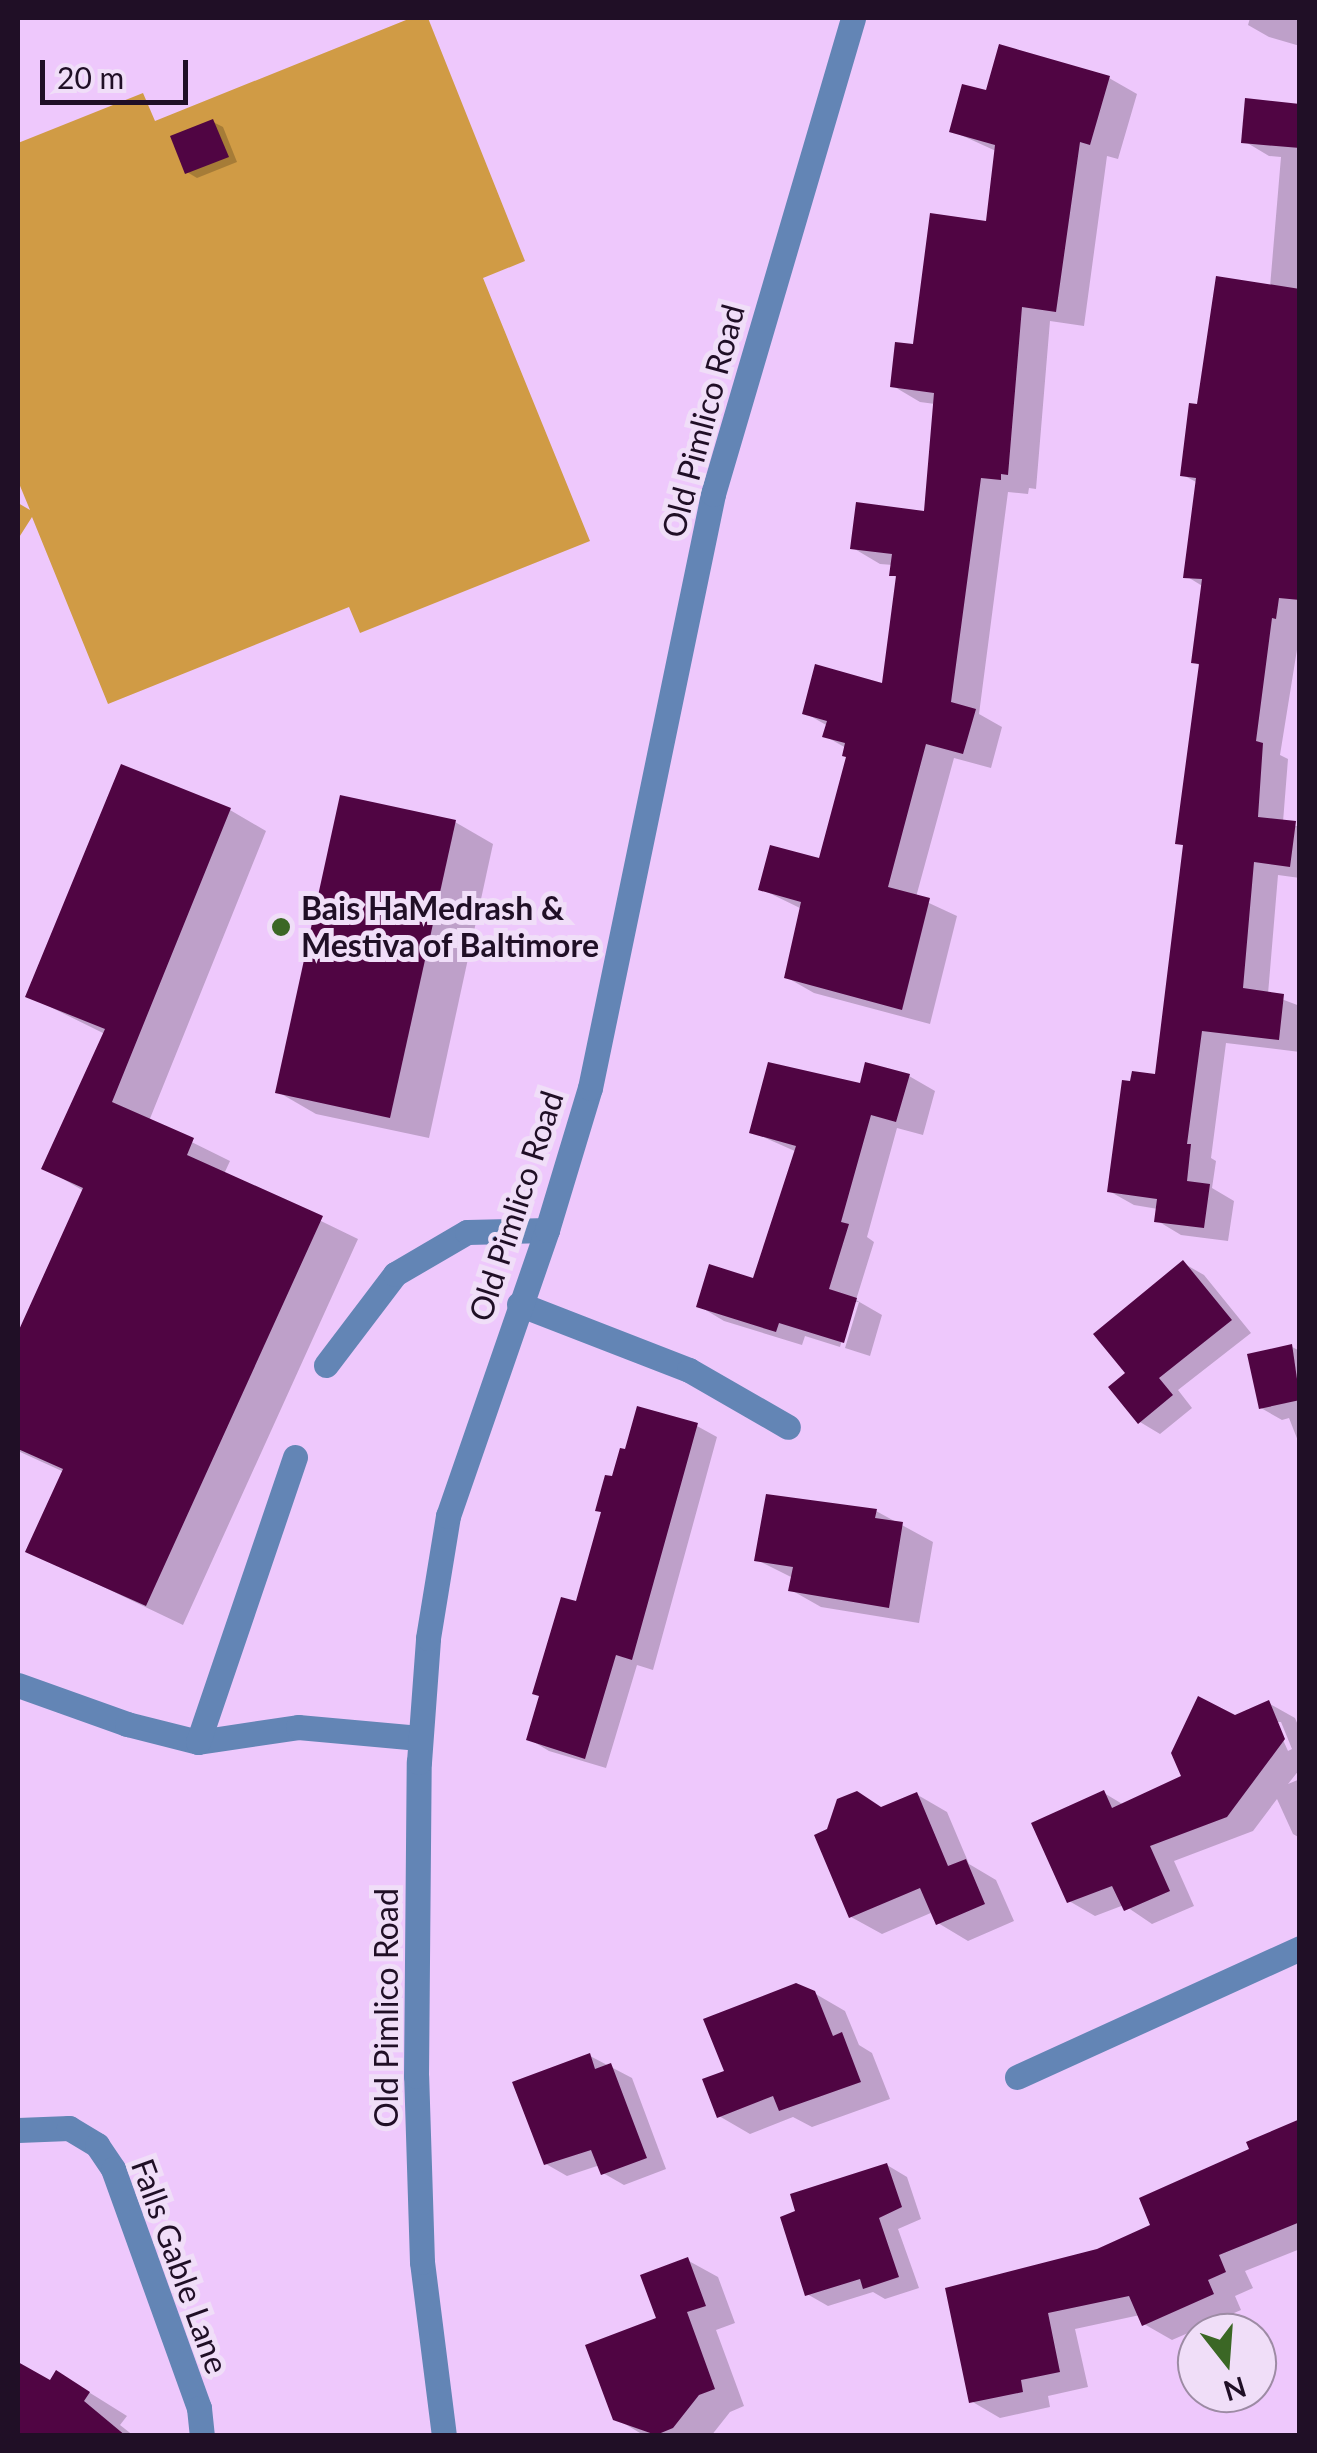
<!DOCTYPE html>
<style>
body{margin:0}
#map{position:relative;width:1317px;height:2453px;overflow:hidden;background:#eec8fc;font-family:Lato,sans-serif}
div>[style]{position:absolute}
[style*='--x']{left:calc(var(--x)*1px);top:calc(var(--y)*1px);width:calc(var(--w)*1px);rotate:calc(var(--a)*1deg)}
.green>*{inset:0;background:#d09b45}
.shadow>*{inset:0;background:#0003}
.building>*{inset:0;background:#500543}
.service>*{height:25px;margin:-12.5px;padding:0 12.5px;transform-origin:12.5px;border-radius:12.5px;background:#6385b5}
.minor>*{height:25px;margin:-12.5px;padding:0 12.5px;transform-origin:12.5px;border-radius:12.5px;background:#6385b5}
.tertiary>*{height:25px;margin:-12.5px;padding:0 12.5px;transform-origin:12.5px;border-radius:12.5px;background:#6385b5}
.dots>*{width:28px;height:28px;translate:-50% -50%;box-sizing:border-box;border:5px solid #f0def8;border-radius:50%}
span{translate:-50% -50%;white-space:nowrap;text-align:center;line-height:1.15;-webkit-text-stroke:10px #f0def8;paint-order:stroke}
.street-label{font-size:32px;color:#200f26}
.poi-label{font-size:32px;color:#200f26;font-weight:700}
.left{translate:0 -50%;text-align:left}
.frame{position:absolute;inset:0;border:20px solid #200f26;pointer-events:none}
.north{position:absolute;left:1177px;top:2313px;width:100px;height:100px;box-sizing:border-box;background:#f0def8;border:2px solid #9d8ba4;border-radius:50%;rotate:163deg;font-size:28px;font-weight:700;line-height:40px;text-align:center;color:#200f26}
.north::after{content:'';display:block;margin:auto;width:35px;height:45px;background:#3b6725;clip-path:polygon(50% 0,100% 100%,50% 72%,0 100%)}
.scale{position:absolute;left:40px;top:60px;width:148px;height:45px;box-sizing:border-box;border:5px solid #200f26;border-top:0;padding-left:12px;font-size:30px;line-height:35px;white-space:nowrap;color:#200f26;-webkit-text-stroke:8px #f0def8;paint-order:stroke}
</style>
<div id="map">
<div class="green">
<div style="clip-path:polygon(411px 18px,428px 18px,525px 261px,483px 278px,590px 541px,360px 633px,349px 607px,108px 704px,32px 517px,18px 539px,18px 503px,30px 510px,18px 481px,18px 143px,143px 93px,155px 121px)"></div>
</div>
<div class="shadow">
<div style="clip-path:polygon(1250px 18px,1300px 18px,1300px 46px,1269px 37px,1248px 25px)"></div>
<div style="clip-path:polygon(1001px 47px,1109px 78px,1137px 94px,1118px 159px,1107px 156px,1084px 326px,1050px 321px,1036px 489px,1029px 488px,1028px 494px,1008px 492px,979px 714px,1002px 727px,991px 768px,954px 758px,916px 897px,957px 916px,930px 1024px,814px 993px,786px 977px,802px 909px,761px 889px,821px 862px,849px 757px,846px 748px,825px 736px,828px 726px,805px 713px,884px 686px,899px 578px,892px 575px,893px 565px,880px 564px,853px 548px,927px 514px,935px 404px,920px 402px,893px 386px,988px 224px,996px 151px,952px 131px,988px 94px)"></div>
<div style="clip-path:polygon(1300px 107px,1300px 631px,1280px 755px,1288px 759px,1283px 822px,1300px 827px,1300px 878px,1278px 875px,1268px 994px,1300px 1006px,1300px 1052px,1226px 1043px,1211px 1158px,1216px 1161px,1212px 1188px,1234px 1201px,1228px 1241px,1181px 1235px,1156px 1220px,1158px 1209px,1134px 1205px,1109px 1191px,1157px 1076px,1186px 847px,1178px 842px,1201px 666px,1194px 662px,1204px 587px,1186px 576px,1198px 483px,1183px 475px,1199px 407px,1270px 287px,1281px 157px,1269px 156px,1244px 141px)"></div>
<div style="clip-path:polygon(213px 122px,223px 127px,237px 162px,197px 178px,187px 172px)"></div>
<div style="clip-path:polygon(122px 767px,230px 810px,266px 831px,149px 1121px,230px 1161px,224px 1174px,358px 1239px,183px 1625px,28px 1551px,64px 1472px,18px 1451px,18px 1338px,84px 1191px,44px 1168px,105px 1034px,28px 996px)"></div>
<div style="clip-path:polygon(455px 822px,493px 844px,429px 1138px,316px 1114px,278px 1092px)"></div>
<div style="clip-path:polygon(909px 1076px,935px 1091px,923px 1135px,897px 1128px,867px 1237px,874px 1242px,856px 1300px,882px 1315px,870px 1356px,845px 1348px,859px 1302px,853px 1302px,840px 1347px,805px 1336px,802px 1345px,724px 1321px,699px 1306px,754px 1281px,797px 1152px,752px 1132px,862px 1086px)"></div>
<div style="clip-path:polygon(1183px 1263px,1204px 1275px,1251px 1333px,1178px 1390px,1192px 1408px,1160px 1434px,1140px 1422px,1128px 1373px)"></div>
<div style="clip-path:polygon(1292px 1347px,1300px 1351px,1300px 1446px,1289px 1418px,1282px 1420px,1261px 1408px)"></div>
<div style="clip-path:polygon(697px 1426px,717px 1437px,653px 1670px,637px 1665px,606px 1768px,549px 1751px,529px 1739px,578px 1604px,613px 1479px)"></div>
<div style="clip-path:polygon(876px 1511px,933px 1542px,919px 1623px,821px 1607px,791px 1590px,793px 1578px,757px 1560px)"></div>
<div style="clip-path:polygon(evenodd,1268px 1703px,1295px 1718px,1300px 1730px,1300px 1769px,1288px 1784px,1300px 1779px,1300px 1838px,1293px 1834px,1277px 1799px,1253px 1831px,1174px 1861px,1194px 1906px,1152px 1924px,1124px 1905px,1095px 1916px,1069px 1901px,1104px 1793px,1124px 1805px,1184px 1777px,1235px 1718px,1268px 1703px,1275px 1722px,1281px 1722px,1292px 1749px,1288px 1751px,1275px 1722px)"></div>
<div style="clip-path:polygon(916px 1794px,947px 1812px,969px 1864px,996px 1880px,1014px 1921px,968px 1941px,938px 1923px,933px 1912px,882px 1934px,851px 1917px)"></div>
<div style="clip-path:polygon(814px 1993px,845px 2011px,859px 2045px,872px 2053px,890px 2099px,812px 2127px,793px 2117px,750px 2134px,719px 2116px)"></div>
<div style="clip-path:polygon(590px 2056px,632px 2078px,666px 2169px,624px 2185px,603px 2173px,600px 2165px,567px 2176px,546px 2164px)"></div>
<div style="clip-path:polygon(1300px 2122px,1300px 2249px,1245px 2271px,1253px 2288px,1235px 2296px,1241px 2310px,1172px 2340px,1144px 2324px,1140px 2315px,1075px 2329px,1088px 2387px,1048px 2396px,1050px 2407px,1000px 2418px,971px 2401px,1098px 2251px,1153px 2227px,1252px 2151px)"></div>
<div style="clip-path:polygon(887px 2165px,907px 2177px,921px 2219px,898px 2229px,919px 2288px,885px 2299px,873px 2292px,828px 2306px,807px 2294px)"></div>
<div style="clip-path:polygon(687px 2260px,718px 2277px,735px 2323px,716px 2330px,744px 2406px,730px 2412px,711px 2436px,645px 2436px,615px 2418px)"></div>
<div style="clip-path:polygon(20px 2367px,50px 2383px,57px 2373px,95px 2396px,127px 2416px,120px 2425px,134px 2436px,18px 2436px)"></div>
</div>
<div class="building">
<div style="clip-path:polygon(999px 44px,1110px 76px,1090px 145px,1080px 142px,1056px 312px,1022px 307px,1008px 475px,1001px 474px,1001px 480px,981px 478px,951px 702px,976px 709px,963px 754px,926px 744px,888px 887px,930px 898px,902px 1010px,784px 978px,801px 902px,758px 890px,770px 845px,819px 858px,846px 757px,842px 756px,845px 743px,822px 737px,827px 721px,802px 714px,815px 664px,882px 683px,896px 576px,889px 576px,892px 554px,850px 549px,856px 502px,924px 511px,934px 393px,890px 387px,895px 342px,913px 344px,930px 213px,986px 221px,995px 145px,949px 132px,962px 84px,986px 90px)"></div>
<div style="clip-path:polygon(1245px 98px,1300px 104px,1300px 148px,1241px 143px)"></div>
<div style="clip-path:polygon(213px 119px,229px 157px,185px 174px,170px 136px)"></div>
<div style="clip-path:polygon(1216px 276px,1300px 289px,1300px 600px,1279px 598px,1276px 619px,1272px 618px,1256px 741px,1263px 743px,1258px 817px,1296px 821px,1290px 867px,1254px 862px,1243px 988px,1284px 994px,1279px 1040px,1202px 1031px,1187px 1144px,1191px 1144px,1187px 1181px,1210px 1184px,1204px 1228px,1154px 1222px,1157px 1199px,1107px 1192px,1122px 1080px,1130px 1081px,1132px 1071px,1155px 1074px,1183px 845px,1175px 844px,1199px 664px,1191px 663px,1202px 579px,1183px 578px,1196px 478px,1180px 476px,1189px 403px,1197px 404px)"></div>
<div style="clip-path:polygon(121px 764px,231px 808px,112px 1102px,194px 1138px,187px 1155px,323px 1216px,146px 1606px,25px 1552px,63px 1469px,18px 1449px,18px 1332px,83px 1188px,41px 1169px,105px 1029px,25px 997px)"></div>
<div style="clip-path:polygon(340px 795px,456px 820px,390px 1118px,275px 1093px)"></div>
<div style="clip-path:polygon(768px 1062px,860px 1083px,865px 1062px,910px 1074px,896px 1122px,871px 1115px,841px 1222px,849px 1224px,829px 1289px,857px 1298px,844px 1343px,779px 1323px,776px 1332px,696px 1307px,709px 1264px,753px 1278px,796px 1146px,749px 1133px)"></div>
<div style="clip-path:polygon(1183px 1260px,1232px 1320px,1159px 1378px,1173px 1395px,1138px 1424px,1108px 1387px,1125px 1373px,1093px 1334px)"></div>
<div style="clip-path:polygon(1292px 1344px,1300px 1400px,1259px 1409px,1247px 1354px)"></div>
<div style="clip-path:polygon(637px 1406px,698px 1423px,632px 1660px,616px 1655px,585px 1759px,526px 1740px,539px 1696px,532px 1694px,561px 1597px,576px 1601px,601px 1512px,595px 1511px,605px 1475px,612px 1476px,620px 1448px,625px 1449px)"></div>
<div style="clip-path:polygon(766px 1494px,877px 1509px,875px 1518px,903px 1522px,889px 1608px,788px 1591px,793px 1567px,754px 1561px)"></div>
<div style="clip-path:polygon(1198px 1696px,1235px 1715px,1269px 1700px,1285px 1739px,1227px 1817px,1150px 1846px,1170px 1891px,1124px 1911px,1112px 1886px,1067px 1903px,1031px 1823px,1104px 1790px,1112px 1808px,1181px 1776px,1171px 1753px)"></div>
<div style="clip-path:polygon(857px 1791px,881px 1807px,917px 1792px,948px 1866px,966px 1859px,985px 1904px,936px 1925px,920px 1888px,849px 1918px,814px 1835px,827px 1829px,837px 1799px)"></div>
<div style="clip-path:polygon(796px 1983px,815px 1991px,833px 2036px,842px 2032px,861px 2082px,779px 2111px,773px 2096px,717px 2118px,702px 2079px,724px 2071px,703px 2019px)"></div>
<div style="clip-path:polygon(590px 2053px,595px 2069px,611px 2063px,647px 2158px,601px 2175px,591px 2150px,544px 2165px,512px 2082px)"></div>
<div style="clip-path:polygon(1300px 2119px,1300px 2222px,1219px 2255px,1226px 2272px,1208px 2280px,1214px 2294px,1142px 2326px,1129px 2296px,1048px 2313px,1060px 2372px,1021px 2380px,1023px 2392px,969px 2403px,945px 2288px,1097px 2249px,1150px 2225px,1139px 2198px,1249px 2149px,1246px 2142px)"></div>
<div style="clip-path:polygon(887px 2163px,902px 2207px,879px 2218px,899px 2277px,863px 2289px,860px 2279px,805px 2296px,780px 2217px,795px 2211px,790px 2194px)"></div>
<div style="clip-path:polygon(688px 2257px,706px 2306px,687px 2312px,715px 2389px,699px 2395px,673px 2428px,656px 2435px,613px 2420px,585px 2345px,656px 2318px,640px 2275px)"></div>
<div style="clip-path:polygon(18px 2362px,50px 2380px,56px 2370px,90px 2392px,84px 2401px,126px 2436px,18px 2436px)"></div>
</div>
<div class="service">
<div style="--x:519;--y:1304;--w:182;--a:21.2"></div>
<div style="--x:689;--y:1370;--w:114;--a:29.9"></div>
<div style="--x:326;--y:1365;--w:114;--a:-52.8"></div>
<div style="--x:395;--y:1274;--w:83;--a:-30.3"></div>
<div style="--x:467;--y:1232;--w:80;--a:-1.4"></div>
<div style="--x:18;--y:1685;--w:116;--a:19.7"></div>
<div style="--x:127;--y:1724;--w:73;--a:14.2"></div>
<div style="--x:198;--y:1742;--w:101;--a:-8.5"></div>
<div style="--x:298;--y:1727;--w:122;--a:5.2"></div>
<div style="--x:198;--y:1742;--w:301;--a:-71.2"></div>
</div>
<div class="minor">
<div style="--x:1017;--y:2077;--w:311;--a:-24.5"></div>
<div style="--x:18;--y:2130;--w:51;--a:-2.2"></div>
<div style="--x:69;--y:2128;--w:33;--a:31"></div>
<div style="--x:97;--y:2145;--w:29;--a:56"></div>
<div style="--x:113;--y:2169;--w:254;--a:70.2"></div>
<div style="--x:199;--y:2408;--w:28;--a:84"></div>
</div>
<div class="tertiary">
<div style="--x:444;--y:2436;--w:175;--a:-97.2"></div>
<div style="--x:422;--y:2262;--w:186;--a:-91.8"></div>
<div style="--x:416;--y:2076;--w:314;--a:-89.5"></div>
<div style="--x:419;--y:1762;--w:124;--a:-85.8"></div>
<div style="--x:428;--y:1638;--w:124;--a:-80.7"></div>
<div style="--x:448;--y:1516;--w:303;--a:-70.9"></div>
<div style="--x:547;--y:1230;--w:148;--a:-73.2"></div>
<div style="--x:590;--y:1088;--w:607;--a:-78.3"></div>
<div style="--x:713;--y:494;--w:496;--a:-73.6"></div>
</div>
<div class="dots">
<div style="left:281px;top:927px;background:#3b6725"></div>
</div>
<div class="street-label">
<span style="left:703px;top:421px;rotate:-75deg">Old Pimlico Road</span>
<span style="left:516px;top:1206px;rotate:-72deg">Old Pimlico Road</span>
<span style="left:386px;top:2008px;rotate:-90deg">Old Pimlico Road</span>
<span style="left:180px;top:2266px;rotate:70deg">Falls Gable Lane</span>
</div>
<div class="poi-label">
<span class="left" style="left:301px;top:927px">Bais HaMedrash &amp;<br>Mestiva of Baltimore</span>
</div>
<div class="frame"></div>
<div class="north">N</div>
<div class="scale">20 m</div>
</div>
